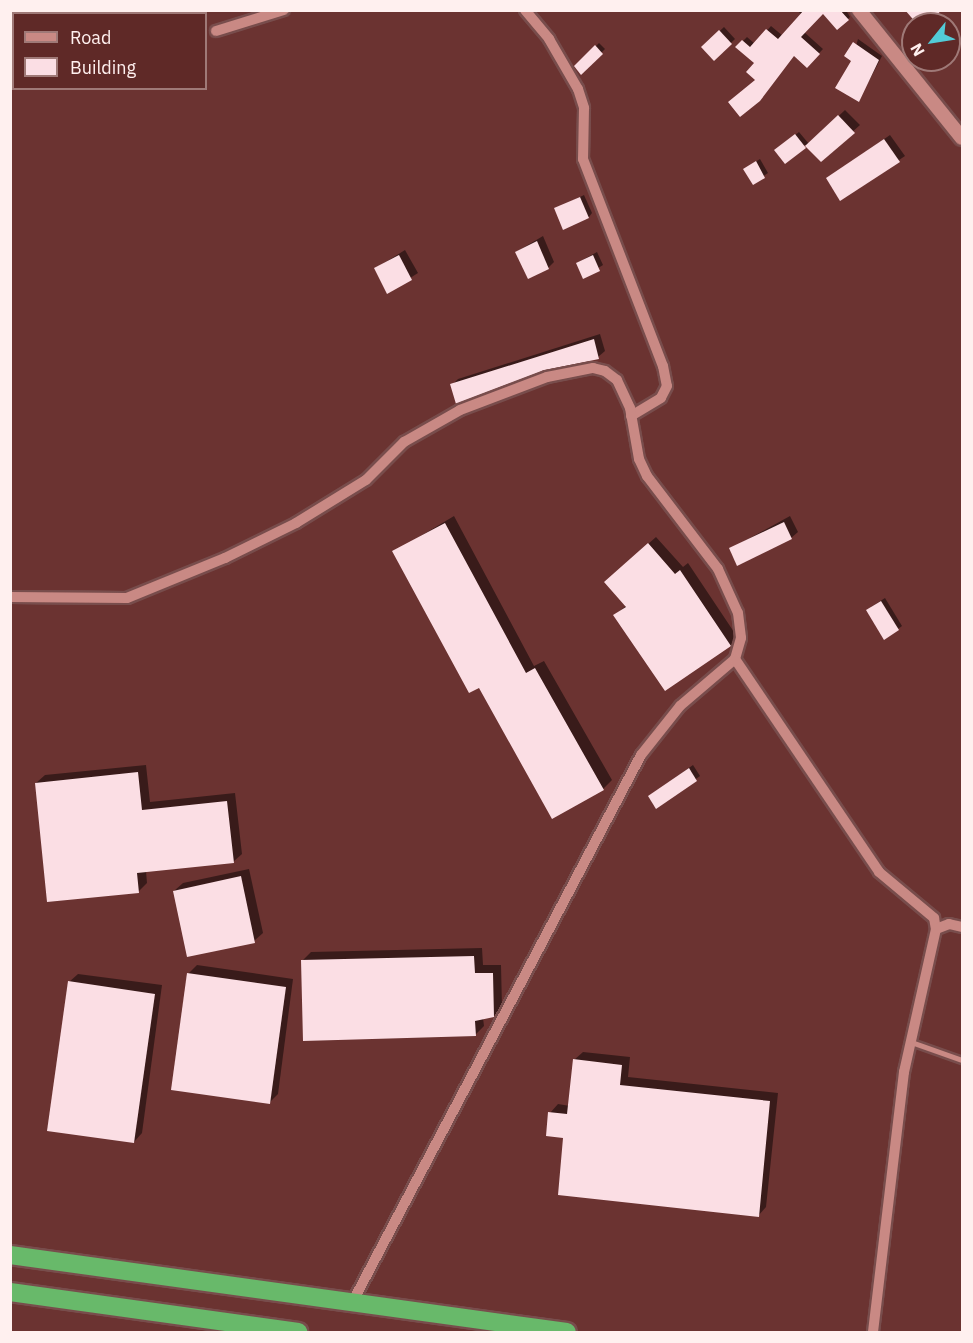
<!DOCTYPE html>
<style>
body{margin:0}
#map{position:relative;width:973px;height:1343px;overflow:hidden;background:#6b3331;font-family:"IBM Plex Sans",sans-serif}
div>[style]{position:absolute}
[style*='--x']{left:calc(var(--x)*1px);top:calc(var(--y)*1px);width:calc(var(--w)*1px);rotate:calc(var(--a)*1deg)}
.shadow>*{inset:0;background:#0007}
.building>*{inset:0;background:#fbdee4}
.roads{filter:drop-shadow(2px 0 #784d4c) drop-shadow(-2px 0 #784d4c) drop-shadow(0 2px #784d4c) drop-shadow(0 -2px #784d4c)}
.lane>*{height:5px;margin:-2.5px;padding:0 2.5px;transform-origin:2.5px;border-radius:2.5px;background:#c98984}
.street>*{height:10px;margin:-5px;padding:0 5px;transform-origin:5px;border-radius:5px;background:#c98984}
.secondary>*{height:14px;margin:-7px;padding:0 7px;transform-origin:7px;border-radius:7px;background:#c98984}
.highway>*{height:18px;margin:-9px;padding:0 9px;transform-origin:9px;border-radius:9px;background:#68b96a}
span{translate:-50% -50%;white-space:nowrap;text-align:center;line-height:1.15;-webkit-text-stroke:6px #5f2927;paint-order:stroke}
.frame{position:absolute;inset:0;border:12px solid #fff0ef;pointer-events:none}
.legend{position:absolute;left:12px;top:12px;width:195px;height:78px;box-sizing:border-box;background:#5f2927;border:2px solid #9f7977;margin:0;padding:8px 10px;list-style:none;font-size:18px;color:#fff0ef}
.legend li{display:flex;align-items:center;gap:12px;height:30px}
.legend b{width:30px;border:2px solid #9f7977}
.north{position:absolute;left:901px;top:12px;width:60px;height:60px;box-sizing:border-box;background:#5f2927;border:2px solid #9f7977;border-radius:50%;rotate:240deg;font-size:16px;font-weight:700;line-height:24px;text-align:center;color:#fff0ef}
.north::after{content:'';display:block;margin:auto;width:21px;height:27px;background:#52cbd7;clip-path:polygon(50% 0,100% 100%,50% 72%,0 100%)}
</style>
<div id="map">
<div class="shadow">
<div style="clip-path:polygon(797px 10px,825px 10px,804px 32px,823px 49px,807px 66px,794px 54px,757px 79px,756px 63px,737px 47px,747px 37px,755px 44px,771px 26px,783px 36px,802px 15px)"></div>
<div style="clip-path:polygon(838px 10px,846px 10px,850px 17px,846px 21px)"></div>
<div style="clip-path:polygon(724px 27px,735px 39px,714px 59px,703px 47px)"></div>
<div style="clip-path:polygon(858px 39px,882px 56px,859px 100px,852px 60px)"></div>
<div style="clip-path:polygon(599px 43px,605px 49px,581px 73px,576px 66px)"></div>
<div style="clip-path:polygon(845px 110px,860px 125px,821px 160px,807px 145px,780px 147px,799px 132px,809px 144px)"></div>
<div style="clip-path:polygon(890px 135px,905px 156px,841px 199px,828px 178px)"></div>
<div style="clip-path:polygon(760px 159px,768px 173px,753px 183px,749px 166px)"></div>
<div style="clip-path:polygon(584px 195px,592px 213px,589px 217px,556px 209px)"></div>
<div style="clip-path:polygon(543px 236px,554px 262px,548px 268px,516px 252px)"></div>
<div style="clip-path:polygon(405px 250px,418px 273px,388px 292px,376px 268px)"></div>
<div style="clip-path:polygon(597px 252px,603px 265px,584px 277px,577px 263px)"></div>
<div style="clip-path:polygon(600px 334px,605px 351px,598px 357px,452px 385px,458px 379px)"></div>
<div style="clip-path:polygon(454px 516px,534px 666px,544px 661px,612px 780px,603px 789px,479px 686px,394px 552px)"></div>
<div style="clip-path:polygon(790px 516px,798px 532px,791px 538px,730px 549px)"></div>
<div style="clip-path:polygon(656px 537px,683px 567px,688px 563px,738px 638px,730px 646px,615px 615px,627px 605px,614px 574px)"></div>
<div style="clip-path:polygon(885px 598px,902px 626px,898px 629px,871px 607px)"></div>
<div style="clip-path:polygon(146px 765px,150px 802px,235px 793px,242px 854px,233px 862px,146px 871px,147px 883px,139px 891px,36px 783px,45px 775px)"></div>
<div style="clip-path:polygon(693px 765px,700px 776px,657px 807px,654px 793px)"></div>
<div style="clip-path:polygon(249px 869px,263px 933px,254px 941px,174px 891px,183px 883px)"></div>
<div style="clip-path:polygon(482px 948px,483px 965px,501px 965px,502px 1007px,494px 1016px,483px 1018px,484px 1026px,475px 1035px,302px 961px,311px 952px)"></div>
<div style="clip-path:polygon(197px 965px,293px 979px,278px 1094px,270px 1102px,188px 974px)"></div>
<div style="clip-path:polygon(78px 974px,162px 985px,142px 1133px,134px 1142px,69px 982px)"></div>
<div style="clip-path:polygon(583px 1052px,630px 1057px,628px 1077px,778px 1093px,766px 1207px,758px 1216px,565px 1136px,550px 1113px,558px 1104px,570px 1106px,574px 1060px)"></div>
</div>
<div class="building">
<div style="clip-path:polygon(804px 10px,840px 10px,849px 20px,837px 30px,823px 14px,801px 37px,820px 54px,807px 68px,794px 56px,760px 101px,740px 117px,728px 102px,755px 80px,746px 72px,754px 63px,735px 47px,742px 40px,750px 47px,766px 29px,778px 39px)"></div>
<div style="clip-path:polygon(905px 10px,942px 10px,926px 24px,917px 24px)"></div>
<div style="clip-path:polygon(719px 30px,732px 44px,714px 61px,701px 47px)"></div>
<div style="clip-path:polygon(853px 42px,879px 60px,859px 102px,835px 88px,851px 61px,844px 56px)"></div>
<div style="clip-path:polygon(595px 45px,603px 54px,581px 75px,574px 66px)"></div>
<div style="clip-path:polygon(838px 115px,855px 133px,821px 162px,805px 146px)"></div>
<div style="clip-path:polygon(795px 134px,806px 148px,785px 164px,774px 150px)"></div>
<div style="clip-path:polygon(884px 139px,900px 162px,840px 201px,826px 178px)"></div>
<div style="clip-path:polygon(756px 161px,765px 178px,753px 185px,743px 169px)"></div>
<div style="clip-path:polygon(580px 197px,589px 218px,563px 230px,554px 208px)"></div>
<div style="clip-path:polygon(537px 241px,549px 269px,528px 279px,515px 252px)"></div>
<div style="clip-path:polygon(399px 255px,412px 280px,387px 294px,374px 268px)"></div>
<div style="clip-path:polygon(593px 255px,600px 271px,583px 279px,576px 263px)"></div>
<div style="clip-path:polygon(594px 339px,599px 359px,545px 370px,456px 404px,450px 384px)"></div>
<div style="clip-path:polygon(784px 522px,792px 539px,737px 566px,729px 548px)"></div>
<div style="clip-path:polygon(445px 523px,526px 673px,535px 668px,604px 790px,552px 819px,479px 688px,469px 693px,392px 551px)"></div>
<div style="clip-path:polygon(648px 543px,675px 574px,680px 570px,731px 646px,665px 691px,613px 615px,626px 607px,604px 582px)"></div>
<div style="clip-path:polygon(881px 601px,899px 630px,884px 640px,866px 610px)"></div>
<div style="clip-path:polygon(689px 768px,697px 781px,656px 809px,648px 796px)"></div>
<div style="clip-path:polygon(138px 772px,142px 810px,227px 801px,234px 863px,137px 873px,139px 893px,47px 902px,35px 783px)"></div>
<div style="clip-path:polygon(241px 876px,255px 943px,187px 957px,173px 891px)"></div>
<div style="clip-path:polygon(474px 956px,475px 973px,493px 973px,494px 1017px,475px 1021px,476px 1036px,303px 1041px,301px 960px)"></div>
<div style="clip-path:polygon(187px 973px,286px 987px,270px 1104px,171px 1090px)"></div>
<div style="clip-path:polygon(68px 981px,155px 994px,134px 1143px,47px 1131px)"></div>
<div style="clip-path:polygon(573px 1059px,622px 1065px,620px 1085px,770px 1101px,759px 1217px,558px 1195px,563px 1138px,546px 1136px,548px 1112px,567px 1114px)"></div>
</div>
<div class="roads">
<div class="lane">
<div style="--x:911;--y:1042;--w:54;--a:19.4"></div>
</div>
<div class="street">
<div style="--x:525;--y:10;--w:38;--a:50"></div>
<div style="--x:549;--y:39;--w:58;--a:59.9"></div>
<div style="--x:578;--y:89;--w:20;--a:72"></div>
<div style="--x:584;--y:108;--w:51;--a:91.1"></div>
<div style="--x:583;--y:159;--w:222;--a:68.9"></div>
<div style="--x:663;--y:366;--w:20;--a:79"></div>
<div style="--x:667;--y:386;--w:13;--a:117"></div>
<div style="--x:661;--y:398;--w:35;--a:149"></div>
<div style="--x:216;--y:31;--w:71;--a:-17.2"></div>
<div style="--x:10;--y:597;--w:117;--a:0.5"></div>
<div style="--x:127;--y:598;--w:106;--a:-22.2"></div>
<div style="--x:225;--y:558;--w:79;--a:-26.2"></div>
<div style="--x:296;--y:523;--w:82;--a:-31.6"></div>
<div style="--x:366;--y:480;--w:54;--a:-45"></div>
<div style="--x:404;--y:442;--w:64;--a:-29.7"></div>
<div style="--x:460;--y:410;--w:93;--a:-20.8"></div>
<div style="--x:547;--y:377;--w:47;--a:-11.1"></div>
<div style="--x:593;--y:368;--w:12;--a:14"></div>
<div style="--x:605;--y:371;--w:15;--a:37"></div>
<div style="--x:617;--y:380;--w:31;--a:65"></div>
<div style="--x:630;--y:408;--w:52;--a:80"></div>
<div style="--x:639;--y:459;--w:19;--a:65"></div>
<div style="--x:647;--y:476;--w:117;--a:52.6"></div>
<div style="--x:718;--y:569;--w:48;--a:65.6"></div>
<div style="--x:738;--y:613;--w:25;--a:83"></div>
<div style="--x:741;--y:638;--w:22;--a:106"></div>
<div style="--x:735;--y:659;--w:72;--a:139.5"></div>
<div style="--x:680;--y:706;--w:63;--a:128.5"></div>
<div style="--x:641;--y:755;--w:620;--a:117.81"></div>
<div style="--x:735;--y:659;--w:257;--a:55.9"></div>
<div style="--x:879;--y:872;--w:72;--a:39.9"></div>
<div style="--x:934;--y:918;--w:11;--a:80"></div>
<div style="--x:936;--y:929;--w:147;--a:102.6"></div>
<div style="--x:904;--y:1072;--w:262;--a:96.8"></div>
<div style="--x:936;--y:929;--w:14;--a:-21"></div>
<div style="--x:949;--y:924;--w:13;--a:13"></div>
</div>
<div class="secondary">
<div style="--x:859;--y:10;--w:164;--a:51.2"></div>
</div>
<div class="highway">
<div style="--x:10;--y:1255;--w:562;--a:7.87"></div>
<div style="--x:10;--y:1292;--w:291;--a:7.9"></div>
</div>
</div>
<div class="frame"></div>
<ul class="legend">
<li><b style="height:8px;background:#c98984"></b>Road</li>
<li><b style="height:16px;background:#fbdee4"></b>Building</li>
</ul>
<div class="north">N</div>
</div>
